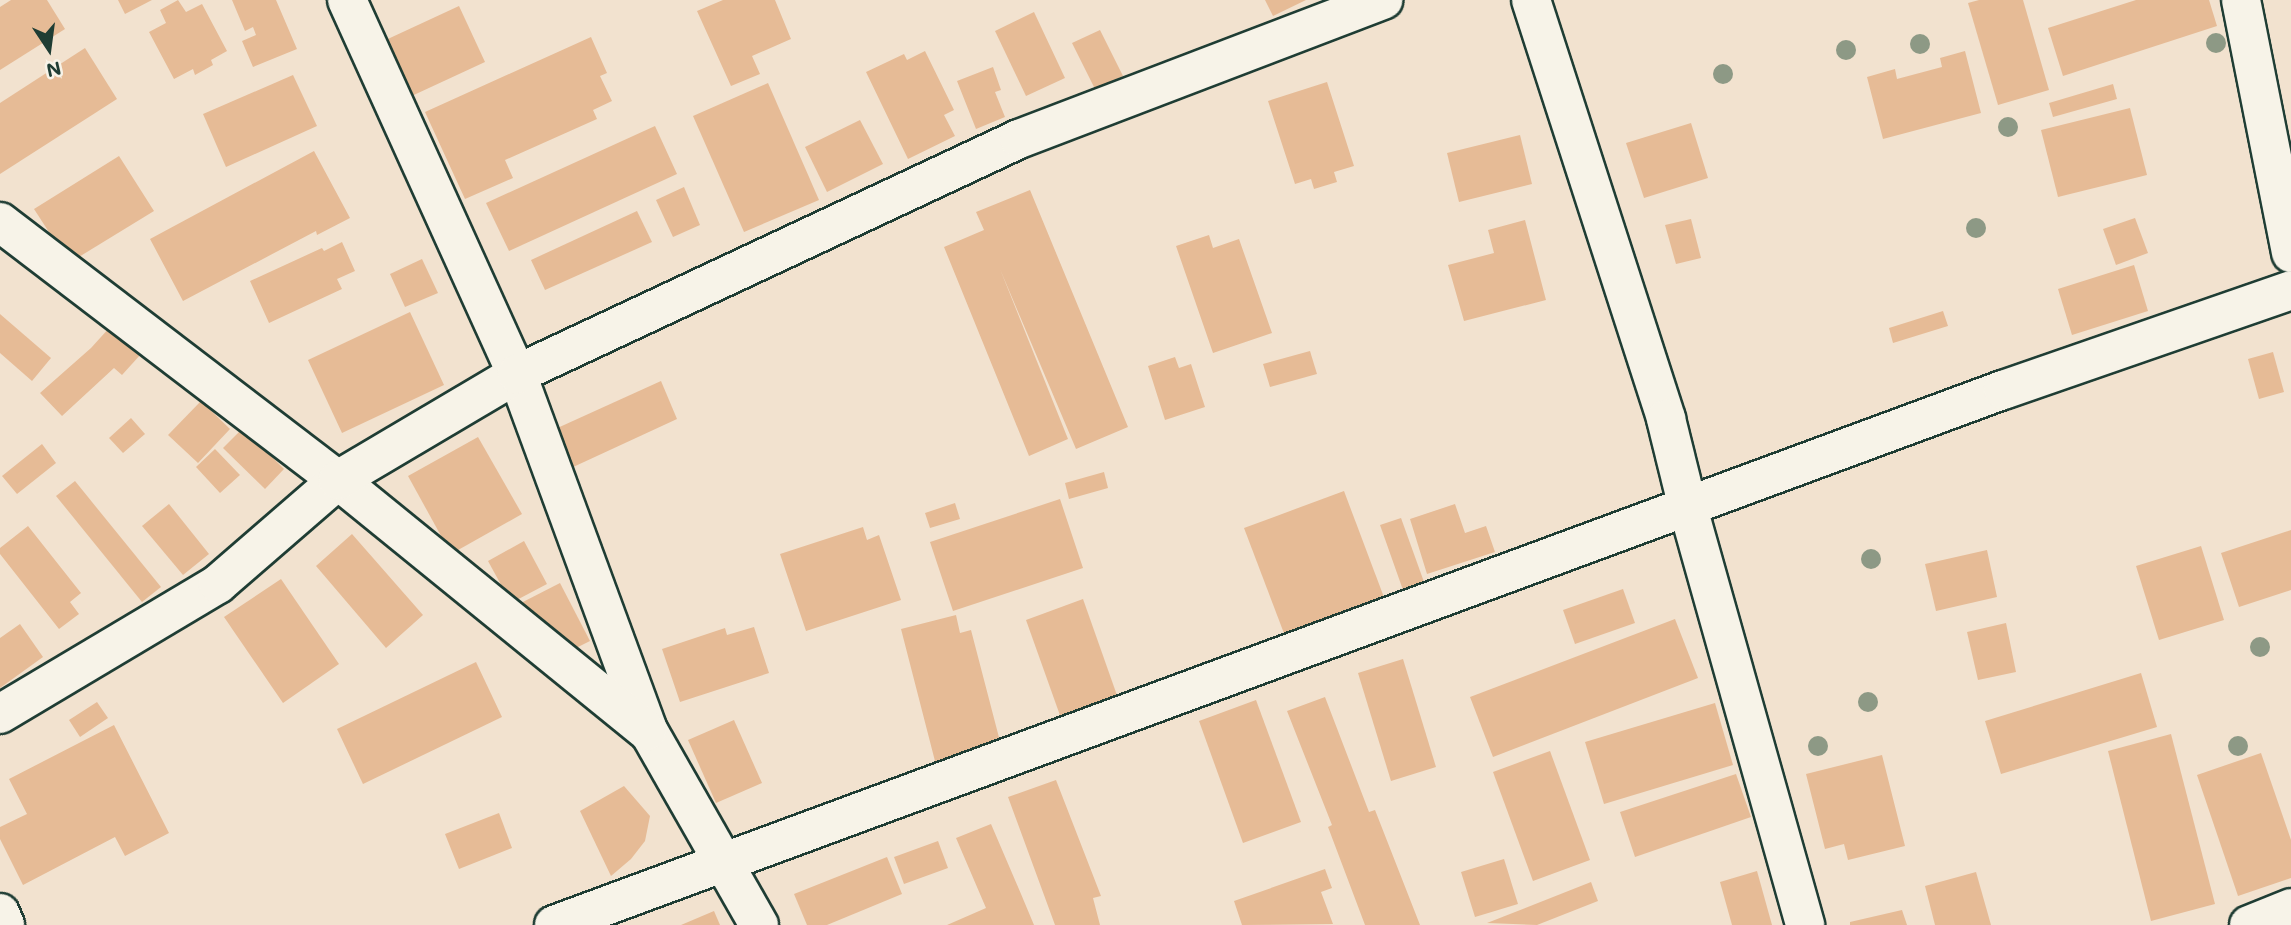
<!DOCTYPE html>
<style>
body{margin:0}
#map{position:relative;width:2291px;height:925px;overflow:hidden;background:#f2e2cf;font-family:Mali,sans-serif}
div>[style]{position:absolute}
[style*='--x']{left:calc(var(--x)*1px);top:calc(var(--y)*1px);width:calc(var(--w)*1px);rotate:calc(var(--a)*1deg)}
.building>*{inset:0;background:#e6bb96}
.roads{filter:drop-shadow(2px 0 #1f3d34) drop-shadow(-2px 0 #1f3d34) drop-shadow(0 2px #1f3d34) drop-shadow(0 -2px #1f3d34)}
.minor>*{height:38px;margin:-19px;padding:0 19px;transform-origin:19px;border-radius:19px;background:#f7f3e8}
.trees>*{width:20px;height:20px;margin:-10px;border-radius:50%;background:#8d9985}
span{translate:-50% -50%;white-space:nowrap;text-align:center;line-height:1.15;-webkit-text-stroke:6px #f7f3e8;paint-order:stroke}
.north{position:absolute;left:14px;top:14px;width:70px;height:70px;-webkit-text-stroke:5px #f7f3e8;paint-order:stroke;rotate:167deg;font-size:19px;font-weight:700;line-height:28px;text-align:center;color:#1f3d34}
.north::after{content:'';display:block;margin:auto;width:24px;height:32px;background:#1f3d34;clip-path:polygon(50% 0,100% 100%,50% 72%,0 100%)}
</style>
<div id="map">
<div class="building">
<div style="clip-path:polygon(11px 0,47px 0,65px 29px,0 70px,0 7px)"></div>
<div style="clip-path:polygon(118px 0,152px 0,125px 14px)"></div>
<div style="clip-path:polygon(178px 0,186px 12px,202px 4px,227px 51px,211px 60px,213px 65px,195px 75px,193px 69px,174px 79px,149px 32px,166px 23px,160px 10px)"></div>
<div style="clip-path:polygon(232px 0,276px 0,297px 49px,253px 67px,242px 41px,256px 35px,253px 27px,245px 31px)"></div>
<div style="clip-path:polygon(723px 0,775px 0,791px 39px,752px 56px,760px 74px,731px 86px,697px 11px)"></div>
<div style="clip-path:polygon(1265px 0,1306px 0,1273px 16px)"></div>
<div style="clip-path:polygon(1979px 0,2023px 0,2049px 90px,1998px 105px,1968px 3px)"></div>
<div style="clip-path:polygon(2136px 0,2209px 0,2217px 26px,2063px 76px,2048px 28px)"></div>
<div style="clip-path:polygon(459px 6px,485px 62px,403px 100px,377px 44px)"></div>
<div style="clip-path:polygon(1034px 12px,1065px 78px,1026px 96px,995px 31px)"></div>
<div style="clip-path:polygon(1100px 30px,1123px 76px,1095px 89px,1072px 43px)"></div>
<div style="clip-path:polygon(591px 37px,607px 73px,600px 76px,612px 101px,593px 110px,597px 119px,505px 160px,513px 178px,465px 199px,425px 112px)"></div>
<div style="clip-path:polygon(85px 48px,117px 99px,0 174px,0 103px)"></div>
<div style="clip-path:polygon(925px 51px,954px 110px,944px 115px,955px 136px,908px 159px,866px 72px,904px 54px,907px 60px)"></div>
<div style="clip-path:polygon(1965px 51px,1981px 113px,1883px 139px,1867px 77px,1895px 69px,1897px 79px,1942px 67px,1940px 58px)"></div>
<div style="clip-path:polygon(993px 67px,1001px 90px,995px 92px,1005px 117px,976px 129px,957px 81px)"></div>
<div style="clip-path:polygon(293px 75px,317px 126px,226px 167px,203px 114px)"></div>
<div style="clip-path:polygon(1327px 82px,1354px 166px,1334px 172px,1337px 182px,1314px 189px,1311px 179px,1295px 184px,1268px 101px)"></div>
<div style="clip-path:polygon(768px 83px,819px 200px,744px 232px,693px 116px)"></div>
<div style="clip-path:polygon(2113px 84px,2117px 99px,2053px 117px,2049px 103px)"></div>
<div style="clip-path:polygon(2130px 108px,2147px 175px,2058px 197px,2041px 130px)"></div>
<div style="clip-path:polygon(860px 120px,883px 164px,827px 192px,805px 147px)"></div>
<div style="clip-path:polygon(1691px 123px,1708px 178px,1644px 198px,1626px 143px)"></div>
<div style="clip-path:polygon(655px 126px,677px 174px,509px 251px,486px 203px)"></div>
<div style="clip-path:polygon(1520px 135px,1532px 184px,1459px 202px,1447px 153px)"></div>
<div style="clip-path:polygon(314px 151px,350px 218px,317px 235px,316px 231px,183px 301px,150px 239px)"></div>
<div style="clip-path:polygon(119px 156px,154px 211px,69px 263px,34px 209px)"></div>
<div style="clip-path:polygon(684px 187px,700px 225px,673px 237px,656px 200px)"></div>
<div style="clip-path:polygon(1030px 190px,1128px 427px,1076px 449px,1000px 269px,1068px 439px,1029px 456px,944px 247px,984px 230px,976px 212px)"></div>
<div style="clip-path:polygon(637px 211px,652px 242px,545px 290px,531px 260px)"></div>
<div style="clip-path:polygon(2135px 218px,2148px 253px,2116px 265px,2103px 229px)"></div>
<div style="clip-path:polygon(1691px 219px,1701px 258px,1676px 264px,1665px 225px)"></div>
<div style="clip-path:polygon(1525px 220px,1546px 300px,1464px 321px,1448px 265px,1494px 253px,1488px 230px)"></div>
<div style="clip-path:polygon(1209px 235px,1213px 248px,1239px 239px,1272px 333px,1213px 353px,1176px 246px)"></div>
<div style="clip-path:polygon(342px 242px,355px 271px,337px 279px,342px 289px,269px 323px,250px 281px,322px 248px,324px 251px)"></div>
<div style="clip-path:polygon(422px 259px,438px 293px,405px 307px,390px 274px)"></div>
<div style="clip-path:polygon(2134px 265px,2148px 311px,2072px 335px,2058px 289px)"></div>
<div style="clip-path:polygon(1943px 311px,1948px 326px,1893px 343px,1889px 328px)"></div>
<div style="clip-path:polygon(410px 312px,444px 385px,342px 433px,308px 360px)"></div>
<div style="clip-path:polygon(0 314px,51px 358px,32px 381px,0 353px)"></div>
<div style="clip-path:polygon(120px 316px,151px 343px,122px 375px,114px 368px,62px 416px,40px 393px,91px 348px)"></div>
<div style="clip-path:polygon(1310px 351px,1317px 374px,1270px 387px,1263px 364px)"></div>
<div style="clip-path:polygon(2273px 352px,2284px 392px,2259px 399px,2248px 359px)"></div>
<div style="clip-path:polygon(1175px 357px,1179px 368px,1191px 364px,1205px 407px,1165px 420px,1148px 366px)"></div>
<div style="clip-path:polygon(661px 381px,677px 419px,571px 468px,553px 430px)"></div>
<div style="clip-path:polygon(201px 401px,230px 429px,198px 463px,168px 435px)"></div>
<div style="clip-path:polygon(131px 418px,145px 434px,123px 453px,109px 438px)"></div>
<div style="clip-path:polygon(243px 428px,284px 469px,265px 489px,223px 448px)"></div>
<div style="clip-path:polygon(478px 437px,522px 514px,451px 554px,408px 476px)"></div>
<div style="clip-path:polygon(42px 444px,56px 463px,17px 494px,2px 476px)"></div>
<div style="clip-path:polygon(215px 449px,240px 475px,220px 493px,196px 467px)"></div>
<div style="clip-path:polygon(1104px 472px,1108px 488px,1069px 499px,1065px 483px)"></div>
<div style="clip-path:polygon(75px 481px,161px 587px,142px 602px,56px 496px)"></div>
<div style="clip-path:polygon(1344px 491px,1385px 600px,1285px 636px,1244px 528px)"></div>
<div style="clip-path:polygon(1060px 499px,1083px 568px,953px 611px,930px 542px)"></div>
<div style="clip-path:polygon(955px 503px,960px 519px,930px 528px,925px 513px)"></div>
<div style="clip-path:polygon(169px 504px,209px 554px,183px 575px,142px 526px)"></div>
<div style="clip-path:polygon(1455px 504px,1465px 533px,1486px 526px,1495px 552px,1427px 574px,1410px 519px)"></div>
<div style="clip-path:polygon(1401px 518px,1424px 582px,1403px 590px,1380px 525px)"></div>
<div style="clip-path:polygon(28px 526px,81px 593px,70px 602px,79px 614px,59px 629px,0 554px,0 548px)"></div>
<div style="clip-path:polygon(863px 527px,867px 540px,879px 535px,901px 600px,806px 631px,780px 554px)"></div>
<div style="clip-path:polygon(2291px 530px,2291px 590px,2239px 607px,2221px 553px)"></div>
<div style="clip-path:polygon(352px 534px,423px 615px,386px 648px,316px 566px)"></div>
<div style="clip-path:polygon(524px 541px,547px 584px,511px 603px,488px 561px)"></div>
<div style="clip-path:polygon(2201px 546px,2224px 620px,2159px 640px,2136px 566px)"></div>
<div style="clip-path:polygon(1987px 550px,1997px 597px,1936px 611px,1925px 564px)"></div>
<div style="clip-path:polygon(281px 579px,339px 664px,283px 703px,224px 617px)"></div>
<div style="clip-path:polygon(560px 583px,590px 641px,562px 655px,519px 604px)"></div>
<div style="clip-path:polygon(1623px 589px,1635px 623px,1575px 644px,1563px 610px)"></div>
<div style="clip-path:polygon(1083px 599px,1119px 701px,1062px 721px,1026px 620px)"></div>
<div style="clip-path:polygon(956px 615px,960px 633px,971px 630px,1002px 749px,936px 765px,901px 629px)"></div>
<div style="clip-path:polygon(1675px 619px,1698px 678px,1493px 757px,1470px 697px)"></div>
<div style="clip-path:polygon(2006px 623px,2016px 672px,1978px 680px,1967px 632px)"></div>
<div style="clip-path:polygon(20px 624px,43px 657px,0 688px,0 638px)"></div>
<div style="clip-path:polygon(754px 627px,769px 673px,680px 702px,662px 649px,725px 628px,727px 635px)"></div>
<div style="clip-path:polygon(1403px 659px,1436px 767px,1391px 781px,1358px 673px)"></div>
<div style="clip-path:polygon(476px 662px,502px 717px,363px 784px,337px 729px)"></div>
<div style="clip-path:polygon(2141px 673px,2157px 727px,2001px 774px,1985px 721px)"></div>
<div style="clip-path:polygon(1325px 697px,1369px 812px,1375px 810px,1420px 925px,1365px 925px,1328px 827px,1332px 825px,1287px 711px)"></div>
<div style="clip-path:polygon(1256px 700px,1301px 822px,1243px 843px,1199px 721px)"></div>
<div style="clip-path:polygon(97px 702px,108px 718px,80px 737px,69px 720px)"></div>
<div style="clip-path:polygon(1715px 703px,1733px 765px,1604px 804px,1585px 742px)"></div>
<div style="clip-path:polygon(734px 720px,762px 783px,716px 803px,688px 740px)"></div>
<div style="clip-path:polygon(114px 725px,169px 833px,125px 856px,115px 837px,23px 885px,0 839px,0 827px,27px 814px,9px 779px)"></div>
<div style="clip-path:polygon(2171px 734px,2215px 904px,2151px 921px,2108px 751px)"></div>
<div style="clip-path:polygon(1550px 751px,1590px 860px,1533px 881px,1493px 772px)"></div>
<div style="clip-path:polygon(2261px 753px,2291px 840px,2291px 878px,2238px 896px,2197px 775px)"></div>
<div style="clip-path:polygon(1882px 755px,1905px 846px,1848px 860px,1844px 844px,1825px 849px,1806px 774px)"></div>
<div style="clip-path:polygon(1736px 774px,1751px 817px,1635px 857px,1620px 812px)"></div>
<div style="clip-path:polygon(1056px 780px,1101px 896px,1093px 898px,1100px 925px,1055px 925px,1008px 797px)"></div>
<div style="clip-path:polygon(624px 786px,650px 816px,645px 841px,631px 859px,611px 876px,580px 811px)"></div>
<div style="clip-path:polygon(499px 813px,512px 848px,459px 869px,445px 834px)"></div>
<div style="clip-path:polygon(991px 824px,1021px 894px,1034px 925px,947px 925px,986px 908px,956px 838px)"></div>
<div style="clip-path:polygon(938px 841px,948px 868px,904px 884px,894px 857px)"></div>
<div style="clip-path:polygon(887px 857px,902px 894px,827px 925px,807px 925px,794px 894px)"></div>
<div style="clip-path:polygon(1504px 859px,1518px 904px,1475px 917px,1461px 872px)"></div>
<div style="clip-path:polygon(1325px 869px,1332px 888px,1321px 892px,1333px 924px,1242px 925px,1234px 901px)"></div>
<div style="clip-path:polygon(1757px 871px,1772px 925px,1732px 925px,1720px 882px)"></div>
<div style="clip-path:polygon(1976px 872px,1991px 925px,1935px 925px,1925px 886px)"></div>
<div style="clip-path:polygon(1591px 882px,1598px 901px,1537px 925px,1487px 923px)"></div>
<div style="clip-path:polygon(1902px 910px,1907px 925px,1850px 925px,1850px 922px)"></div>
<div style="clip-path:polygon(714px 911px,720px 925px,681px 925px)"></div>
</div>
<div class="roads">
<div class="minor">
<div style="--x:347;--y:0;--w:411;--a:65.6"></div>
<div style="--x:517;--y:374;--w:382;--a:69.8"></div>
<div style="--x:649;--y:732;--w:222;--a:60.3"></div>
<div style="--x:1531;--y:0;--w:440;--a:72.1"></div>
<div style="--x:1666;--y:419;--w:92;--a:76.1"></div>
<div style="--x:1688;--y:508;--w:433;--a:74.3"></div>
<div style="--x:2241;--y:0;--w:258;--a:78.8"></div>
<div style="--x:0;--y:222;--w:425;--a:37.4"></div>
<div style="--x:338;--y:480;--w:398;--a:39.1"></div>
<div style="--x:0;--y:714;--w:254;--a:-30.8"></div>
<div style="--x:218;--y:584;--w:159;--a:-40.9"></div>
<div style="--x:338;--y:480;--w:208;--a:-30.6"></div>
<div style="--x:517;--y:374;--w:554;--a:-25.09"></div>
<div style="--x:1019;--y:139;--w:390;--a:-20.9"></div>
<div style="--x:0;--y:913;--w:13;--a:67"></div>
<div style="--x:554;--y:925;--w:1545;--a:-20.27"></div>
<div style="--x:2003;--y:390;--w:305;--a:-19.1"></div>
<div style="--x:2249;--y:925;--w:45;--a:-22"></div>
</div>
</div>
<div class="trees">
<div style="left:2216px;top:43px"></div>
<div style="left:1920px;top:44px"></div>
<div style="left:1846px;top:50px"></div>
<div style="left:1723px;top:74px"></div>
<div style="left:2008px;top:127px"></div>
<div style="left:1976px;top:228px"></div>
<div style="left:1871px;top:559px"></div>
<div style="left:2260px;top:647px"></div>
<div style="left:1868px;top:702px"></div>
<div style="left:1818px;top:746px"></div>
<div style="left:2238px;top:746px"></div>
</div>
<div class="north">N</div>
</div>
